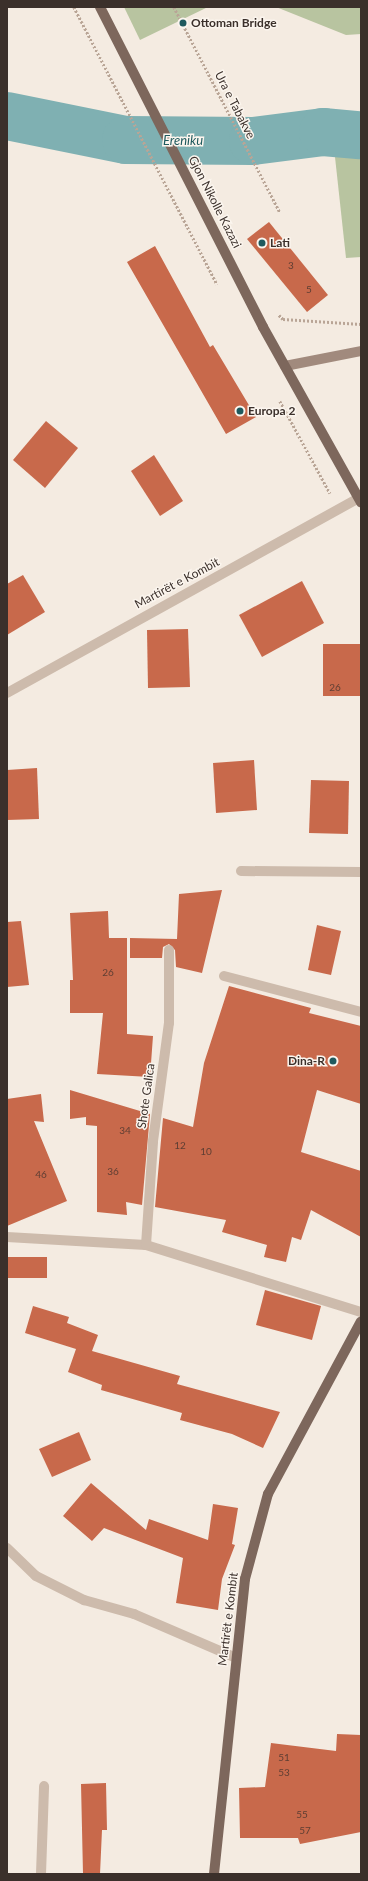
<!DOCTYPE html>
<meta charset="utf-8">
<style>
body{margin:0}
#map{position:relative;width:368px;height:1881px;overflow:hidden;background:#f4ebe1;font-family:Lato,sans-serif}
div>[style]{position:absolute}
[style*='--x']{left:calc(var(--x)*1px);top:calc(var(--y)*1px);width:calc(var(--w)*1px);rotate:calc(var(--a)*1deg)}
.green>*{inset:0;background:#b8c4a0}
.river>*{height:48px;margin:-24px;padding:0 24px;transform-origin:24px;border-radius:24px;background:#7fb0b2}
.building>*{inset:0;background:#c8694b}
.path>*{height:2.5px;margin-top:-1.25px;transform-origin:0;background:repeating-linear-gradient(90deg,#b9a596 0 2px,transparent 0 4px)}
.street>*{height:10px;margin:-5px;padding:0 5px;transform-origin:5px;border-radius:5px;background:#cdbbac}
.secondary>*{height:10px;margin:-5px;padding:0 5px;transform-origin:5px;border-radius:5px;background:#a18a7d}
.primary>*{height:10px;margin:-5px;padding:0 5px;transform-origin:5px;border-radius:5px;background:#7d675c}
.dots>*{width:11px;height:11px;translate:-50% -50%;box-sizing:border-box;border:2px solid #fbf5ee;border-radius:50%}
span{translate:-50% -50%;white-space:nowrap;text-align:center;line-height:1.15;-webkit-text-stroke:3px #fbf5ee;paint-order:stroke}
.number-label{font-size:10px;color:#5e3e33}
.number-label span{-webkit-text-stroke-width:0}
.poi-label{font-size:12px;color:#3b302b;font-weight:700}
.left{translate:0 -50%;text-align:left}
.right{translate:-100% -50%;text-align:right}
.street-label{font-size:12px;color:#3b302b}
.water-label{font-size:13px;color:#1f5a5e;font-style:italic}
.frame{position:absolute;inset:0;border:8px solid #3b302b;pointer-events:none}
</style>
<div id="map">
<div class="green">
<div style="clip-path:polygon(124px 7px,208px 7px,140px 40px)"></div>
<div style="clip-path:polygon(276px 7px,361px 7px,361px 34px,346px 35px)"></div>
<div style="clip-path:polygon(361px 151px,361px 257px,346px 258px,335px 157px)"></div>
</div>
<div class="river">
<div style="--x:7;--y:116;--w:121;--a:11.4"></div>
<div style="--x:126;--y:140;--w:127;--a:0.5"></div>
<div style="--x:253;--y:141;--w:71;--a:-7.3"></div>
<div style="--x:323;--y:132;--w:38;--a:5"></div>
</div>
<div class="building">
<div style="clip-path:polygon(269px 222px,328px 295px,307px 312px,247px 239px)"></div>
<div style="clip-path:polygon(155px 246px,210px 347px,213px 345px,256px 417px,226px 434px,127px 262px)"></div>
<div style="clip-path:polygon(46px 421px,78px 448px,45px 488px,13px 460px)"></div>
<div style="clip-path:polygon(154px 455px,183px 501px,160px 516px,131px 471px)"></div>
<div style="clip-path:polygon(23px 575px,45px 612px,7px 635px,7px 584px)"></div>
<div style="clip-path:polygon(302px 581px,324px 623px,262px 657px,239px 615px)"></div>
<div style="clip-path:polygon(188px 629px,190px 687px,148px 688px,147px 630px)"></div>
<div style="clip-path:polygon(323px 644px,361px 644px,361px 696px,323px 696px)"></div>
<div style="clip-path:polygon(254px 760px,257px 810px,216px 813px,213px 763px)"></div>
<div style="clip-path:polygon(37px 768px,39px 819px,7px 820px,7px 770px)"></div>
<div style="clip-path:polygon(311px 780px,349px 781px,348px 834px,309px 833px)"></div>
<div style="clip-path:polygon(222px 890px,202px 973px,176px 967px,175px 950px,169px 944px,163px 947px,162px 958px,130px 958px,130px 938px,177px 939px,179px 894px)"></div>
<div style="clip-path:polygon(108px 911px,109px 938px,127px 938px,127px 1034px,153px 1036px,150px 1077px,97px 1074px,103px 1013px,70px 1013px,70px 980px,73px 980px,70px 913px)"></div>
<div style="clip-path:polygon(21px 921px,29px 985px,7px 987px,7px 922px)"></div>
<div style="clip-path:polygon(317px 925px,341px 931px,331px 975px,308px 970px)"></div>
<div style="clip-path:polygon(229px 986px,311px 1008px,309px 1013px,361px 1026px,361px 1104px,317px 1090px,301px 1152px,361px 1171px,361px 1237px,311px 1210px,301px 1240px,292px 1237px,286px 1262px,264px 1257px,267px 1245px,222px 1232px,226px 1220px,155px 1207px,163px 1118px,193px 1127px,204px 1063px)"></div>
<div style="clip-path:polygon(70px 1090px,150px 1114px,142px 1205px,126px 1202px,127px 1215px,97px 1212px,97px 1126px,86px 1125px,86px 1117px,70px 1119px)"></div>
<div style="clip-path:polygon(41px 1094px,44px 1122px,34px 1121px,67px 1201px,7px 1226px,7px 1099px)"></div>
<div style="clip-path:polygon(7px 1257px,47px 1257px,47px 1278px,7px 1278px)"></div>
<div style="clip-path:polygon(265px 1290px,321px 1306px,312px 1340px,256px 1325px)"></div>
<div style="clip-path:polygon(33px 1306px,69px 1317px,67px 1323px,98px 1335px,92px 1351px,180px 1376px,177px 1384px,280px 1412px,263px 1448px,232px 1434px,180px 1420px,182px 1413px,101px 1390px,102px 1385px,68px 1372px,76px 1349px,25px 1333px)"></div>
<div style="clip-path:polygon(79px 1432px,91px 1460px,52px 1477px,39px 1449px)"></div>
<div style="clip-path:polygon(91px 1483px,146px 1530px,149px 1519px,208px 1540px,213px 1504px,238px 1508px,232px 1544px,235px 1545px,222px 1579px,218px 1610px,176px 1603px,183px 1558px,104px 1528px,92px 1541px,63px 1516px)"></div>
<div style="clip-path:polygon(337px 1734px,361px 1735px,361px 1832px,300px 1844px,298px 1838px,240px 1838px,239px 1788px,265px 1787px,271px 1743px,336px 1751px)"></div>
<div style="clip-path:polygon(106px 1783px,107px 1830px,102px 1830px,100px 1874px,83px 1874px,81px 1784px)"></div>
</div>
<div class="path">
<div style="--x:74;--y:7;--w:312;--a:62.7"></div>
<div style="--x:174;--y:7;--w:231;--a:62.7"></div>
<div style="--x:279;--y:315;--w:6;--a:45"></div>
<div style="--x:283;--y:319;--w:78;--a:3.7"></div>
<div style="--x:280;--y:401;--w:105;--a:61.5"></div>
</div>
<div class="street">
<div style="--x:7;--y:693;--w:402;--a:-29"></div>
<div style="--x:241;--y:871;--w:120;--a:0.5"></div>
<div style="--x:224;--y:976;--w:142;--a:14.7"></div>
<div style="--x:7;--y:1237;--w:139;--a:3.3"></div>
<div style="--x:146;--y:1245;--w:225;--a:17.3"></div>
<div style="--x:146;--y:1245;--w:104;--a:-86.1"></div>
<div style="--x:153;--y:1141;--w:119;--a:-82.3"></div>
<div style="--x:169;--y:1023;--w:73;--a:-90"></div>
<div style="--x:7;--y:1548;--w:40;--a:44"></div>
<div style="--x:36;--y:1576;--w:54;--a:26.6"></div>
<div style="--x:84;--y:1600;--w:52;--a:15.6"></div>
<div style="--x:134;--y:1614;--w:111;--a:23.3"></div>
<div style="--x:41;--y:1874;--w:88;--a:-88"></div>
</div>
<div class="secondary">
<div style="--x:285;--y:366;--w:77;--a:-11.2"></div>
</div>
<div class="primary">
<div style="--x:100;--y:7;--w:359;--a:63"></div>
<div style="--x:263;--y:327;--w:201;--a:60.8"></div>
<div style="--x:214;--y:1874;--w:297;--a:-84"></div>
<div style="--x:245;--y:1579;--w:88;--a:-74.9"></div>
<div style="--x:268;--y:1494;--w:196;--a:-61.7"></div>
</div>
<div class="dots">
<div style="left:183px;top:23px;background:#1f5a5e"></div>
<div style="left:262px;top:243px;background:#1f5a5e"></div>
<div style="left:240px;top:411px;background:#1f5a5e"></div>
<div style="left:333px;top:1061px;background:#1f5a5e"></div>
</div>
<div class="number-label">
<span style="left:291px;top:266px">3</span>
<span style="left:309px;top:290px">5</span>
<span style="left:335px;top:688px">26</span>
<span style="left:108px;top:973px">26</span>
<span style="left:125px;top:1131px">34</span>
<span style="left:180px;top:1146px">12</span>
<span style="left:206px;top:1152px">10</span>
<span style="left:113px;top:1172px">36</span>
<span style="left:41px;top:1175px">46</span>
<span style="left:284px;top:1758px">51</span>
<span style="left:284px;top:1773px">53</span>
<span style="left:302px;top:1815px">55</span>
<span style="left:305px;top:1831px">57</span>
</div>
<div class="poi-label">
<span class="left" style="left:191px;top:23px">Ottoman Bridge</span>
<span class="left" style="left:270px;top:243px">Lati</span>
<span class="left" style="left:248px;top:411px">Europa 2</span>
<span class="right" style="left:325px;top:1061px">Dina-R</span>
</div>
<div class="street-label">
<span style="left:235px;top:105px;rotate:63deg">Ura e Tabakve</span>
<span style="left:215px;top:202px;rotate:63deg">Gjon Nikolle Kazazi</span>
<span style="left:177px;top:583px;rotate:-28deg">Martirët e Kombit</span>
<span style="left:146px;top:1096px;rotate:-82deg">Shote Galica</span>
<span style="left:228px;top:1619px;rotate:-83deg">Martirët e Kombit</span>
</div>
<div class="water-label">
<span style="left:183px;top:140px">Ereniku</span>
</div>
<div class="frame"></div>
</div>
